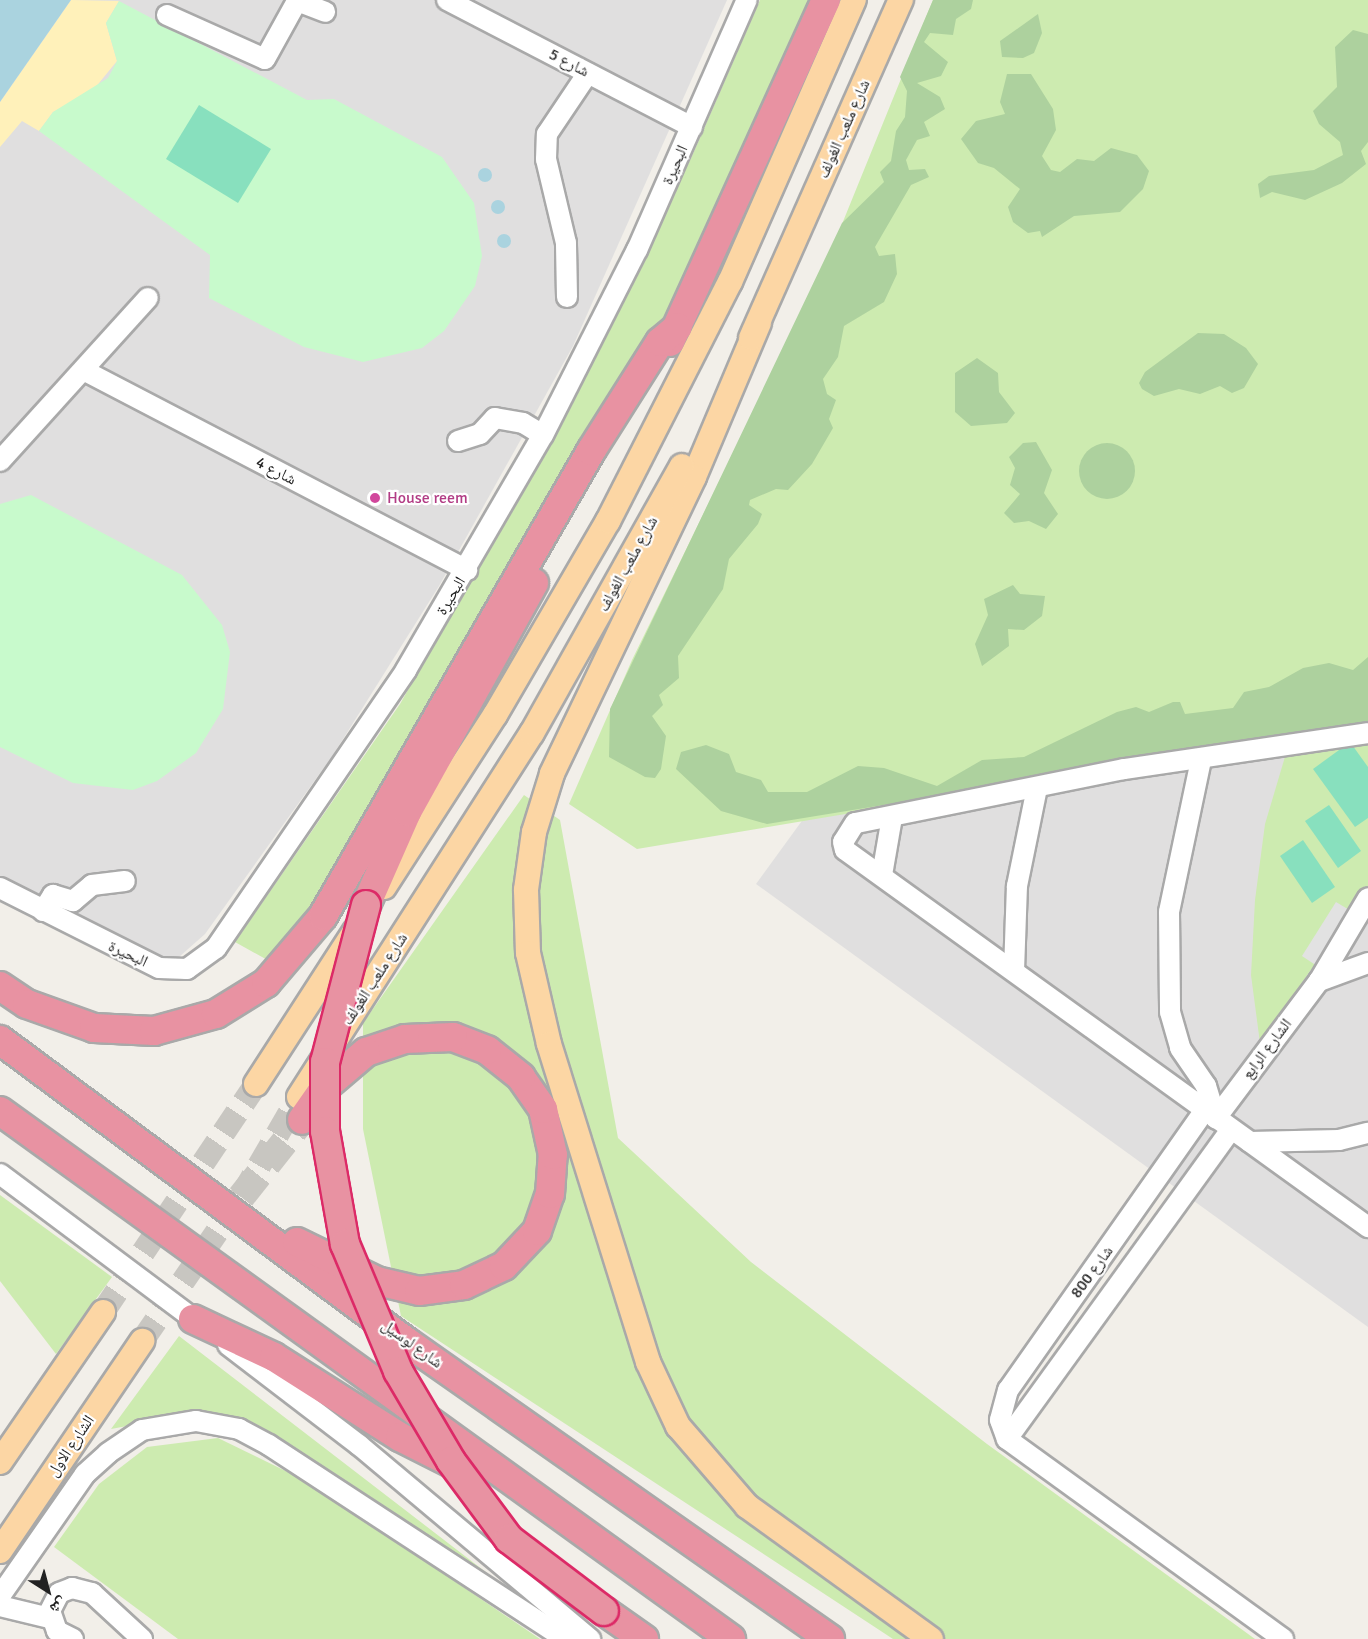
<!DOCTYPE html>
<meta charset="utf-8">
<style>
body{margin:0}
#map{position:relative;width:1368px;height:1639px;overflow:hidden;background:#f2efe9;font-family:Signika,"Noto Naskh Arabic",sans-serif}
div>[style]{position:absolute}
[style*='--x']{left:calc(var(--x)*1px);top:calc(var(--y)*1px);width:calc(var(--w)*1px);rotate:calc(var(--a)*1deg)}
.residential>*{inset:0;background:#e0dfdf}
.grass>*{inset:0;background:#cdebb0}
.forest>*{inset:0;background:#add19e}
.round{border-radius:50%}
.sand>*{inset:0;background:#fff1ba}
.park>*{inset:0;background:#c8facc}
.pitch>*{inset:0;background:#88e0be}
.parking>*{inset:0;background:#e2e2e2}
.water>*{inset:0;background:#aad3df}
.major-tunnel>*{height:24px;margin-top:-12px;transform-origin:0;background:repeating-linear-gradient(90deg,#c8c6c1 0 24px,transparent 0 36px)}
.highway-tunnel>*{height:28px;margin-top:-14px;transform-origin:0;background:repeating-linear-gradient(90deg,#c8c6c1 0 28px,transparent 0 42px)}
.roads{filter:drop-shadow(2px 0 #a9a9a9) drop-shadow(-2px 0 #a9a9a9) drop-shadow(0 2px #a9a9a9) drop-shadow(0 -2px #a9a9a9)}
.minor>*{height:20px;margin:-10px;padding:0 10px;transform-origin:10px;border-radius:10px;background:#fff}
.major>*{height:24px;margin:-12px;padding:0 12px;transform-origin:12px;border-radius:12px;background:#fcd6a4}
.highway>*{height:28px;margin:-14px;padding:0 14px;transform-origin:14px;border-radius:14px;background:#e892a2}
.bridges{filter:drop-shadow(2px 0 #dc2a67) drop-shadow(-2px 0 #dc2a67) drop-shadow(0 2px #dc2a67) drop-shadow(0 -2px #dc2a67)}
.highway-bridge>*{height:28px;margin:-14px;padding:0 14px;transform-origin:14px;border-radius:14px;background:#e892a2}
.dots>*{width:16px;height:16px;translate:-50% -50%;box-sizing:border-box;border:3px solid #fff;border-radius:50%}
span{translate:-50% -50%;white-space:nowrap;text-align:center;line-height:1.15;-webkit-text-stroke:4.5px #fff;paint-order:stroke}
.street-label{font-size:16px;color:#222}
.hotel-label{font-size:16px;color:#b23c85}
.left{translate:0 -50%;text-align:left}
.north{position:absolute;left:18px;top:1561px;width:60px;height:60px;-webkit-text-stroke:4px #fff;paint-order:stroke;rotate:144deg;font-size:16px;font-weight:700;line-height:24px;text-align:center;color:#222}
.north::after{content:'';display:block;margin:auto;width:21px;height:27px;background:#222;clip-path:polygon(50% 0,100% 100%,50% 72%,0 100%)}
</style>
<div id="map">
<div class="residential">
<div style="clip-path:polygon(71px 0,727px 0,573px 346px,439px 586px,333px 755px,205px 934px,170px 965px,0 888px,0 102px)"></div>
<div style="clip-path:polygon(1368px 726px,1368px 1327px,756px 884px,804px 818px)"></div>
</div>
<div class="grass">
<div style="clip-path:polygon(760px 0,817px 0,674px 306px,344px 862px,271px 962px,235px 942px,400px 704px,582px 381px,692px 156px)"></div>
<div style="clip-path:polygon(933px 0,1368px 0,1368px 726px,637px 849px,569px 804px,632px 660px,827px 261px)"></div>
<div style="clip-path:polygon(1368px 738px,1368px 888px,1260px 1043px,1251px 975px,1255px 900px,1265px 824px,1287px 750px)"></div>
<div style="clip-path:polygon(524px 795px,560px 820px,618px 1138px,751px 1262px,987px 1444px,1255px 1639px,893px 1639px,401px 1316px,363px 1129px,363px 1023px)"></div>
<div style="clip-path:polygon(0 1195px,112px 1277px,56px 1354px,0 1281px)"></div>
<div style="clip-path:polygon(179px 1336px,513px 1593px,242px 1419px,197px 1413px,111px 1429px)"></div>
<div style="clip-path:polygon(218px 1438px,310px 1483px,540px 1639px,178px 1639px,54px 1547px,99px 1484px,147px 1447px)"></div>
</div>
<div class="forest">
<div style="clip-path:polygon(933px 0,973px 0,971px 9px,956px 19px,953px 35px,930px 33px,924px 42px,948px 62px,941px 76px,917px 83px,940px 97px,945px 109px,924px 122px,930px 136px,917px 140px,906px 160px,909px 170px,925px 169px,929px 177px,911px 185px,875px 247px,879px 256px,895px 254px,897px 274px,884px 302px,844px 326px,838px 357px,823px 379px,827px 394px,836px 400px,829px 419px,833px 428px,812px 464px,788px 490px,776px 489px,750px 500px,749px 505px,762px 514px,758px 524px,729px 559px,723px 589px,678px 656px,679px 678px,659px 695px,663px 705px,652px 716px,666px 736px,661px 769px,655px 778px,645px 777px,609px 757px,610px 709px,842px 223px,884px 182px,880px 172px,891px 161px,896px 131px,905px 117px,907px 91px,900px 77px)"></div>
<div style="clip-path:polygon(1038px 14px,1042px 33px,1034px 53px,1023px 58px,1002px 57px,1000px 41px)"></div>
<div style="clip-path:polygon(1353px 30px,1368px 34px,1368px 142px,1361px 151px,1366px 164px,1342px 183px,1305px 200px,1272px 192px,1260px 198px,1258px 184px,1269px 176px,1314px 170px,1343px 155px,1340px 142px,1319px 124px,1313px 111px,1337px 87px,1335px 47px)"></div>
<div style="clip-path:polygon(1007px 74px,1031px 74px,1053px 109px,1056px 130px,1042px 156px,1051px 170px,1060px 172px,1077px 159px,1094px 161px,1111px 148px,1137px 155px,1149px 171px,1143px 189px,1120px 212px,1074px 216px,1042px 237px,1040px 231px,1028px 233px,1013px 222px,1008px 207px,1020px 189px,994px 168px,978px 163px,961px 139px,976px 121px,1005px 114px,1000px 102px)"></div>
<div style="clip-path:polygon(1198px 333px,1224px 334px,1246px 348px,1258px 364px,1244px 388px,1232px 393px,1220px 386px,1200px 394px,1179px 389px,1154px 396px,1142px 389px,1139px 383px,1145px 372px)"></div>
<div style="clip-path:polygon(977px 358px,998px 373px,999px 392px,1015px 413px,1007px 423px,971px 426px,955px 412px,955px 373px)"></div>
<div style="clip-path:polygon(1036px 442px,1052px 470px,1044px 493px,1058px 514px,1046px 529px,1029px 521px,1014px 523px,1004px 513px,1020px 494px,1010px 485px,1015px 468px,1009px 457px,1023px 443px)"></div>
<div class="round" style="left:1079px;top:443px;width:56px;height:56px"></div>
<div style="clip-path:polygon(1013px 585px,1020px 594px,1045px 596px,1042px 616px,1024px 630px,1008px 629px,1009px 646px,982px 666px,975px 644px,988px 615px,984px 599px)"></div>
<div style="clip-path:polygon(1368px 657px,1368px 726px,767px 824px,721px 811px,676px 769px,681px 752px,706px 745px,729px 754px,736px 772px,761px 780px,768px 792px,807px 792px,858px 766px,884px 768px,937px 786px,982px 760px,1024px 757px,1117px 712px,1136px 707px,1149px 712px,1173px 702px,1180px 702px,1185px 714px,1233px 708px,1244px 692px,1269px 687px,1303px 668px,1329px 663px,1353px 670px)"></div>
</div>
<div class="sand">
<div style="clip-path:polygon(71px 0,119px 1px,106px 23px,117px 61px,90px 94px,53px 112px,39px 131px,22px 121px,0 147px,0 102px)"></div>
</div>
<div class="park">
<div style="clip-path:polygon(119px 1px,307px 100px,334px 99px,442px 157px,474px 203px,482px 256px,475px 286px,444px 331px,422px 348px,363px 362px,304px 347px,209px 298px,210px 255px,39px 131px,53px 112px,108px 78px,117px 61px,106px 23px)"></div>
<div style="clip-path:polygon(31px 495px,182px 575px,222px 625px,230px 652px,223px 709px,196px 753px,157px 781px,133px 790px,73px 783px,0 747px,0 504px)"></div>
</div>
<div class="pitch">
<div style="clip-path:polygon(199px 105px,271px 149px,238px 203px,166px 159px)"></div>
<div style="clip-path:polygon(1350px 742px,1368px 767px,1368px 818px,1355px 827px,1313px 769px)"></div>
<div style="clip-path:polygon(1329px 805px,1361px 851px,1338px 868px,1305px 821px)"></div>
<div style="clip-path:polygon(1303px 840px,1335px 887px,1312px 903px,1280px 856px)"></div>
</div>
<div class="parking">
<div style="clip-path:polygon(1336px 902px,1351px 911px,1317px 966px,1302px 956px)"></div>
</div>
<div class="water">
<div style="clip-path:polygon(0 0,71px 0,0 102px)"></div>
<div class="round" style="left:478px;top:168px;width:14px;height:14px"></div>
<div class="round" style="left:491px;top:200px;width:14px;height:14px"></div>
<div class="round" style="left:497px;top:234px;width:14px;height:14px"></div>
</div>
<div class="major-tunnel">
<div style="--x:103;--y:1312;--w:275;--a:-56.1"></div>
<div style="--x:142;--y:1341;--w:175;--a:-55.5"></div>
<div style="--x:241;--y:1197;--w:116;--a:-59.9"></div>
</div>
<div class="highway-tunnel">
<div style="--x:241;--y:1197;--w:98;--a:-51.6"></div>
</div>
<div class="roads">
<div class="minor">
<div style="--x:447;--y:0;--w:276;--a:27.4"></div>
<div style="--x:167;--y:15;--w:107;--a:24.2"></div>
<div style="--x:265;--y:59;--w:66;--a:-61.1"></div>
<div style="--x:297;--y:1;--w:30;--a:21"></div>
<div style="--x:567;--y:297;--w:54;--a:-91.1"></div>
<div style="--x:566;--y:243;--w:86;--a:-103.4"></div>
<div style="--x:546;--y:159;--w:25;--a:-88"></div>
<div style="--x:547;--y:134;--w:73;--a:-56.1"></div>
<div style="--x:85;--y:371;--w:431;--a:27.5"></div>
<div style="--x:458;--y:441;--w:23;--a:-18"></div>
<div style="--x:480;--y:434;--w:22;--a:-47"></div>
<div style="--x:495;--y:418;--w:28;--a:10"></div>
<div style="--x:523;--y:423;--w:23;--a:31"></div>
<div style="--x:0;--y:461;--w:220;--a:-47.8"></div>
<div style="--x:1368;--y:733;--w:247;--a:171.6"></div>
<div style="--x:1124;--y:769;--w:274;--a:168.6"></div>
<div style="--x:855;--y:823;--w:22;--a:122"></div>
<div style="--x:843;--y:842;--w:8;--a:76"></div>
<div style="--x:845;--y:850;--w:645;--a:35.79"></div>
<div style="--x:1201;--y:760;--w:155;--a:101.9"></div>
<div style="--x:1169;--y:912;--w:100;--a:89.4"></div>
<div style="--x:1170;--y:1012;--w:37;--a:74"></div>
<div style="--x:1180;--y:1048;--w:46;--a:55.6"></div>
<div style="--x:1206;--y:1086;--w:34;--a:73"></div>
<div style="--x:882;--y:875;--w:59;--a:-80.2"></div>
<div style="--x:0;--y:888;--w:178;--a:26.7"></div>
<div style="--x:159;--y:968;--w:28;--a:2"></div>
<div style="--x:187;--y:969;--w:36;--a:-36"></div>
<div style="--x:216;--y:948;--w:337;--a:-55.6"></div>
<div style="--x:406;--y:670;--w:272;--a:-59.8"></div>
<div style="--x:543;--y:435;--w:208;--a:-63.1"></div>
<div style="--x:637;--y:250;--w:273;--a:-66.3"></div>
<div style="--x:43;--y:911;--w:19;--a:-58"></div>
<div style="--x:53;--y:895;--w:21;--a:17"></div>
<div style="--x:73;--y:901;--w:25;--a:-40"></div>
<div style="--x:92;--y:885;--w:33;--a:-7"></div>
<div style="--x:1014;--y:971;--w:85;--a:-88"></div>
<div style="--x:1017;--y:886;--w:100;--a:-78.5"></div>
<div style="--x:1319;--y:981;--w:96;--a:-59.4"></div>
<div style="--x:1205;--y:1110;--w:342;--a:125.1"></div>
<div style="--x:1008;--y:1390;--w:31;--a:105"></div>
<div style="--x:1000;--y:1420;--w:20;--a:70"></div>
<div style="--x:1007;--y:1439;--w:341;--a:35.9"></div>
<div style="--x:1216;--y:1118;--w:171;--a:-53.1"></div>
<div style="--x:1319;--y:981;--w:52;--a:-20.2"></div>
<div style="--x:1250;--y:1142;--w:89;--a:-1.3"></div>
<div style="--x:1339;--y:1140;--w:30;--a:-14"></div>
<div style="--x:0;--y:1174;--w:252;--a:36.8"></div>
<div style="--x:228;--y:1345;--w:165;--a:37.4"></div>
<div style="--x:359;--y:1445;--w:302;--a:40"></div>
<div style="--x:1007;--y:1439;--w:382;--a:-54.1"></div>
<div style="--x:0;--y:1596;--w:149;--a:-55.1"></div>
<div style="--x:85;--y:1474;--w:31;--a:-42"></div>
<div style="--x:108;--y:1453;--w:41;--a:-34.1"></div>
<div style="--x:142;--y:1430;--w:55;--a:-9.5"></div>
<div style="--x:196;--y:1421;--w:44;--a:10.5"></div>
<div style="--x:239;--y:1429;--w:34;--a:28"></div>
<div style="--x:269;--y:1445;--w:355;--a:33.2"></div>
<div style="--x:0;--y:1606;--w:51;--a:13.5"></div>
<div style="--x:73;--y:1639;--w:18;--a:-153"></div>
<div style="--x:57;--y:1631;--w:21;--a:-109"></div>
<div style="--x:50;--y:1611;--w:20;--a:-63"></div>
<div style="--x:59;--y:1593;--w:14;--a:-21"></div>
<div style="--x:72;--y:1588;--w:21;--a:14"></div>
<div style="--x:92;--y:1593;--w:68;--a:42.6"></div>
</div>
<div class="major">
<div style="--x:759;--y:323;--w:167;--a:112.9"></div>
<div style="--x:694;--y:477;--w:329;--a:115.6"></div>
<div style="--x:552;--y:774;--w:61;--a:107.2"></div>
<div style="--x:534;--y:832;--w:59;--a:97.9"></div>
<div style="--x:526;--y:890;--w:63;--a:88.2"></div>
<div style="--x:528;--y:953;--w:93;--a:77"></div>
<div style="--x:549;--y:1044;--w:333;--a:72.7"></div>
<div style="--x:648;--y:1362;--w:71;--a:64.9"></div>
<div style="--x:678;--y:1426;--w:106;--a:49.2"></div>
<div style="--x:747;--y:1506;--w:227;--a:35.9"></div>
<div style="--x:751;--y:338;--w:370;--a:-66.1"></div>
<div style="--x:384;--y:887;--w:205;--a:-57.2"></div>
<div style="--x:495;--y:715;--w:225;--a:-59.8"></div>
<div style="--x:608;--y:521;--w:268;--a:-63"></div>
<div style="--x:730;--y:282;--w:308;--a:-66.3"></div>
<div style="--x:256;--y:1084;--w:182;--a:-57.1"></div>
<div style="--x:299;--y:1097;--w:432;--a:-57.4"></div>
<div style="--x:532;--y:733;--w:306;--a:-60.7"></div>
<div style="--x:0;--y:1462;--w:182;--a:-55.5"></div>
<div style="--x:0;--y:1551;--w:254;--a:-55.9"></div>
</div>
<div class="highway">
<div style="--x:670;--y:342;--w:376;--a:-65.5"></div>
<div style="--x:366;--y:905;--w:102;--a:-66.2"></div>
<div style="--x:407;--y:812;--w:262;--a:-61"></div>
<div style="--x:0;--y:986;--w:32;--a:34"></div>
<div style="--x:27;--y:1004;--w:71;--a:19.7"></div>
<div style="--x:94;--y:1028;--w:60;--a:2.9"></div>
<div style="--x:154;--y:1031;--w:64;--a:-15.3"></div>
<div style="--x:216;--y:1014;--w:59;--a:-31.8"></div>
<div style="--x:266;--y:983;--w:88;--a:-49.6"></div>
<div style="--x:323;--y:916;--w:537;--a:-60.04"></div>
<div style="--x:591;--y:451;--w:129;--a:-57.7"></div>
<div style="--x:660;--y:342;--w:23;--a:-40"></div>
<div style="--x:0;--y:1040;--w:507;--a:36.58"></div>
<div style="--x:407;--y:1342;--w:517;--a:35.07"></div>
<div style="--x:0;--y:1111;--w:902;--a:35.84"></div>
<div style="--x:297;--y:1242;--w:89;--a:26"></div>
<div style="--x:377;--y:1281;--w:43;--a:13.4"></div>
<div style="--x:419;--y:1291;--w:45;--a:-7.6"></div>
<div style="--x:464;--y:1285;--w:44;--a:-25.4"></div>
<div style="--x:504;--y:1266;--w:48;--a:-46.7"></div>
<div style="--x:537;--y:1231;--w:39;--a:-71"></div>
<div style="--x:550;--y:1194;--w:39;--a:-86"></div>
<div style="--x:553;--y:1155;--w:47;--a:-102.3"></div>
<div style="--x:543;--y:1109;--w:39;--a:-125"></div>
<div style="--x:521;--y:1077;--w:43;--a:-141.5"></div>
<div style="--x:487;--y:1050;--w:36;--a:-159"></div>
<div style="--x:453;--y:1037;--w:48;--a:177.6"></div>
<div style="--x:405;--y:1039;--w:41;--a:161.6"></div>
<div style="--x:366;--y:1052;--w:54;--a:139.5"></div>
<div style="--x:325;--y:1087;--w:40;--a:124.9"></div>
<div style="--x:193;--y:1319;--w:89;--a:25.1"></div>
<div style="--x:274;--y:1357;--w:149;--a:32.4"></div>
<div style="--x:400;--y:1437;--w:71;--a:26.9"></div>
<div style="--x:604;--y:1611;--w:49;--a:35"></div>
</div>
</div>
<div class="bridges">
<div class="highway-bridge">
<div style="--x:366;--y:905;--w:162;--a:104.6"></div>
<div style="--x:325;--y:1062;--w:69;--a:90"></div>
<div style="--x:325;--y:1131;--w:115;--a:80"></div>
<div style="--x:345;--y:1244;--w:138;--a:67.3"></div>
<div style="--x:398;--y:1371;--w:104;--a:59.5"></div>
<div style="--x:451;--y:1461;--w:97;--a:53.4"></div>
<div style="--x:509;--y:1539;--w:119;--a:37.2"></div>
</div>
</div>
<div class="dots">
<div style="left:375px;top:498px;background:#d1479c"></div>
</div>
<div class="street-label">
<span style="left:569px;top:63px;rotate:27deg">شارع 5</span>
<span style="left:844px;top:129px;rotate:-66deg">شارع ملعب الغولف</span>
<span style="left:675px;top:165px;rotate:-66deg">البحيرة</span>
<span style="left:276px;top:471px;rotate:27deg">شارع 4</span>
<span style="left:628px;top:564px;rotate:-61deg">شارع ملعب الغولف</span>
<span style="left:451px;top:596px;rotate:-59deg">البحيرة</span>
<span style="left:128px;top:954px;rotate:25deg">البحيرة</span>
<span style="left:375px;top:979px;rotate:-57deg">شارع ملعب الغولف</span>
<span style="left:1267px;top:1049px;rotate:-53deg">الشارع الرابع</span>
<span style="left:1092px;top:1272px;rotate:-54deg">شارع 800</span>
<span style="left:412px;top:1344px;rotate:36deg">شارع لوسيل</span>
<span style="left:71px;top:1446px;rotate:-56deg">الشارع الاول</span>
</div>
<div class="hotel-label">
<span class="left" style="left:387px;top:498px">House reem</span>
</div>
<div class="north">ش</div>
</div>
